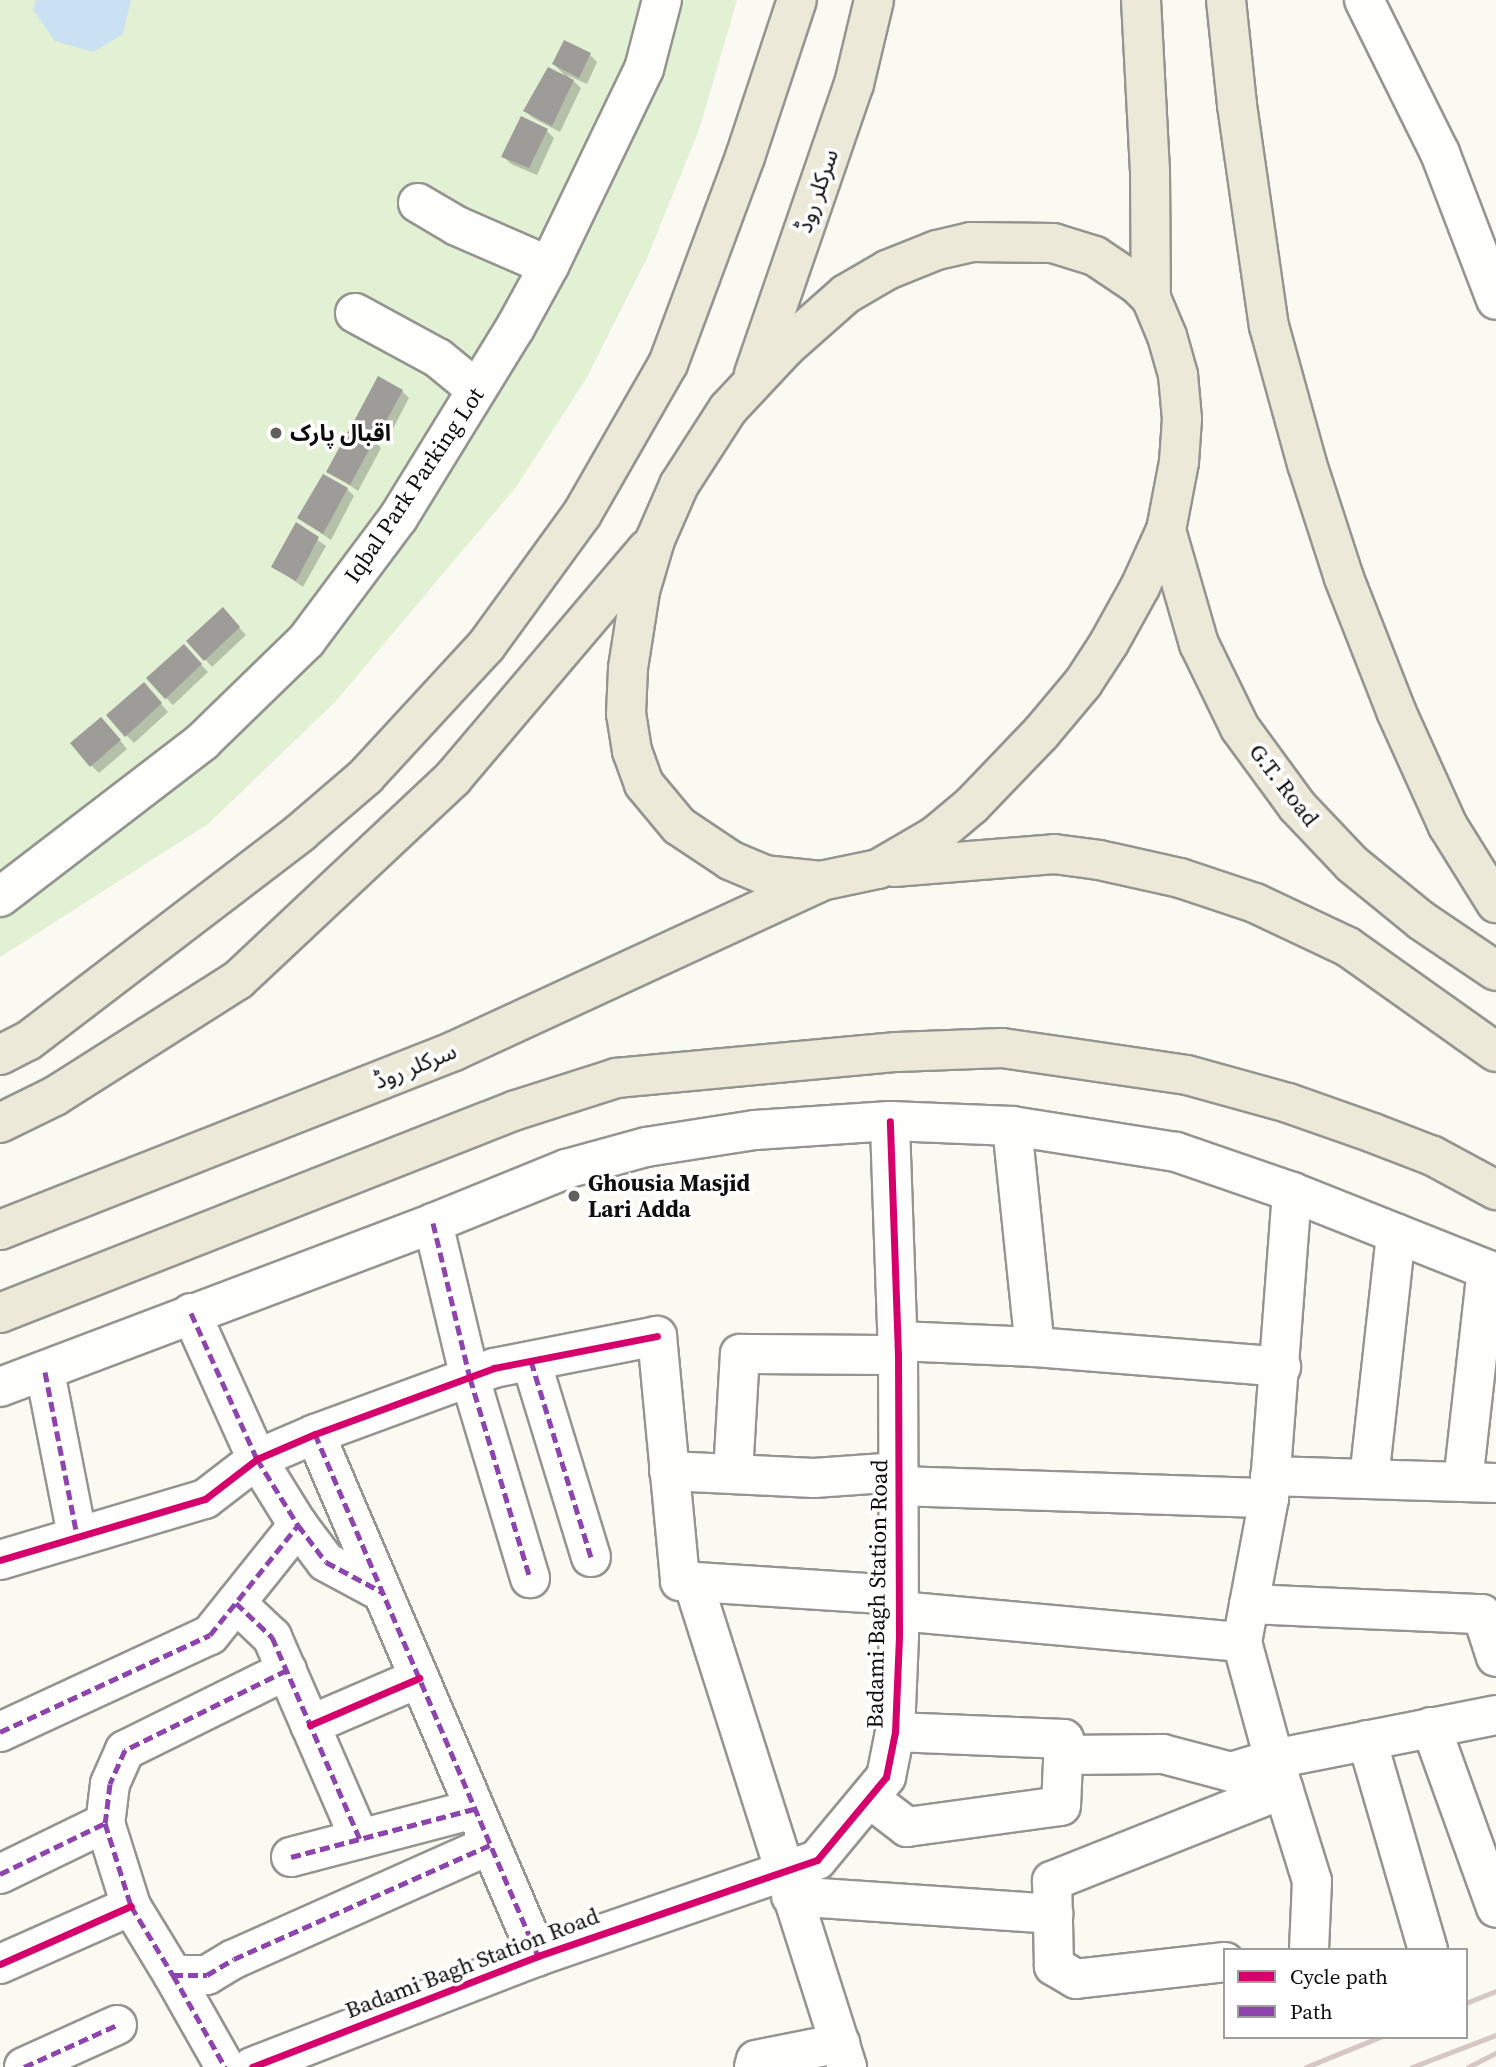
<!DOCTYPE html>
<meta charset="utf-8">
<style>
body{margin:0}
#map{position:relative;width:1496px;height:2067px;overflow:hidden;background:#fbfaf2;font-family:"Source Serif 4","Noto Sans Arabic",serif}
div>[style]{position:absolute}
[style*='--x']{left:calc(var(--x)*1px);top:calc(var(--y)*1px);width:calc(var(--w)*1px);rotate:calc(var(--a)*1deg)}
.green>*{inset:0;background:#e2f0d3}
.water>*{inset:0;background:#c9e1f3}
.shadow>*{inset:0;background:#0003}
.building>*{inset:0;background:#9e9c98}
.roads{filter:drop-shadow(2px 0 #949490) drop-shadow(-2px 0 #949490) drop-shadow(0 2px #949490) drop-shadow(0 -2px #949490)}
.minor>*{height:38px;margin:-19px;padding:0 19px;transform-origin:19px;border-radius:19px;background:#fefefd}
.major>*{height:38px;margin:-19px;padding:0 19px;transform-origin:19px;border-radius:19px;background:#ece9d9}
.rail>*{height:5px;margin:-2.5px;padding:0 2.5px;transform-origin:2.5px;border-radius:2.5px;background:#d6c6c4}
.quiet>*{height:5px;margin-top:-2.5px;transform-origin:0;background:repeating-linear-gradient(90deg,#8e44ad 0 10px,transparent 0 15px)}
.cycleway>*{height:7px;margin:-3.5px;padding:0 3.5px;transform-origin:3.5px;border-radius:3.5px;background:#d6006c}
.dots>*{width:19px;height:19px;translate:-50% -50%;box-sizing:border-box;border:4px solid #fff;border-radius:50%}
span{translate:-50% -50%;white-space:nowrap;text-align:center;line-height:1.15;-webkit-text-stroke:7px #fff;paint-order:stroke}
.street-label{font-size:23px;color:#0d0d0d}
.poi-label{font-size:23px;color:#0d0d0d;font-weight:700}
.left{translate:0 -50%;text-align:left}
.legend{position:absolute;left:1223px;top:1948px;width:245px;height:91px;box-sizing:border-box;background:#fff;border:2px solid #9e9e9e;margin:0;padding:9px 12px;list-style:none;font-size:21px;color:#0d0d0d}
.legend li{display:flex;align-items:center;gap:14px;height:35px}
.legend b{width:35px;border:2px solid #9e9e9e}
</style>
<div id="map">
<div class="green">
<div style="clip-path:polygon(0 0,737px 0,699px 130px,647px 258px,586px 379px,516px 487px,335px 702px,208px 824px,0 957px)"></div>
</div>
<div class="water">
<div style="clip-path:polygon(36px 0,131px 0,123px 34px,93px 52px,55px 41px,33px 10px)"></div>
</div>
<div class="shadow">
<div style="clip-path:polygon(590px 55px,597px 62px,587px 84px,567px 75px,581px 88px,560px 132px,533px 118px,525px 111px,567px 78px,554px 64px)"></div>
<div style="clip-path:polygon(547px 131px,554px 138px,537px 175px,511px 164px,503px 156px)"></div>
<div style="clip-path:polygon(402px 391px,409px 398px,386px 442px,355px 422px)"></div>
<div style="clip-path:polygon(374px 440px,381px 448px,358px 491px,329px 471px)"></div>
<div style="clip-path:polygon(347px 489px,354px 496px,331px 540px,299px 518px)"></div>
<div style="clip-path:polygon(296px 525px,326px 546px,303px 587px,273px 566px)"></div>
<div style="clip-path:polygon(223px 610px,246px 635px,212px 667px,205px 659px)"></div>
<div style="clip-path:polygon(183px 646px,208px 672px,173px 705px,166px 698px)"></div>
<div style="clip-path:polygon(151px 692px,168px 712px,134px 743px,126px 735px)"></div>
<div style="clip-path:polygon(109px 727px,127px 749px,99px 773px,91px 765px)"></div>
</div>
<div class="building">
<div style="clip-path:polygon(564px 40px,591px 53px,579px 78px,552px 64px)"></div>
<div style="clip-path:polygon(548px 67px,574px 80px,552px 126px,523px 111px)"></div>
<div style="clip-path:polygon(521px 116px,548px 129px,529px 168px,501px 157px)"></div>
<div style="clip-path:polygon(378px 376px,403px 390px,378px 436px,353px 423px)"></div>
<div style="clip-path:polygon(351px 426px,375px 439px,350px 485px,326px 472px)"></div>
<div style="clip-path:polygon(323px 474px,348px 488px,323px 534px,297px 518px)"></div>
<div style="clip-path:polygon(296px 522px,319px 537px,296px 581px,271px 567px)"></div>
<div style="clip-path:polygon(223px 607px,240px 627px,204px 661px,186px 641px)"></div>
<div style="clip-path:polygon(184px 644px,202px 664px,165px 699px,146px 678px)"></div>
<div style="clip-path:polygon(144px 682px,162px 703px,125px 737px,106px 715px)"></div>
<div style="clip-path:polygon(101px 717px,121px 740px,90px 767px,70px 743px)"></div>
</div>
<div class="roads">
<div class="minor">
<div style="--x:1364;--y:0;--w:171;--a:63.6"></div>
<div style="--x:1440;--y:153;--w:157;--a:69.1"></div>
<div style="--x:418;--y:203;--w:45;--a:30.5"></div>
<div style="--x:457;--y:226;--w:100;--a:23.5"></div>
<div style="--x:355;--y:313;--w:94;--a:28.5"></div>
<div style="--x:438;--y:358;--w:50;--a:39.4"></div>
<div style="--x:0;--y:897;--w:256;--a:-37.5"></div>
<div style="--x:203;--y:741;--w:144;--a:-44.2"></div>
<div style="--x:306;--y:641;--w:154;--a:-53.2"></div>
<div style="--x:398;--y:518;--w:223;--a:-58.4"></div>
<div style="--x:515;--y:328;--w:71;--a:-61.3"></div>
<div style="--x:549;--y:266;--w:219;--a:-64.3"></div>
<div style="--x:644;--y:69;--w:71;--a:-75.4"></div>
<div style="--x:1012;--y:1126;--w:222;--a:84.1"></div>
<div style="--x:1292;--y:1192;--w:307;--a:94.3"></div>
<div style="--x:1269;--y:1498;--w:147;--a:100.6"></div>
<div style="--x:1242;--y:1642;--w:121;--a:74.7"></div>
<div style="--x:1274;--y:1759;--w:128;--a:72.7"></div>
<div style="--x:1312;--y:1881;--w:69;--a:92.5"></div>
<div style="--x:433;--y:1223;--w:159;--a:76.6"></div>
<div style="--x:470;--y:1378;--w:209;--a:73.3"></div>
<div style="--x:191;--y:1313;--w:160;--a:65.7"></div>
<div style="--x:257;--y:1459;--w:78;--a:58.2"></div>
<div style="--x:298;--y:1525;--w:46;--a:52.9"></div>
<div style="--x:326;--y:1562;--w:64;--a:28.2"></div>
<div style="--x:898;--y:1341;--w:137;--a:2.5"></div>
<div style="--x:1035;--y:1347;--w:247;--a:4.6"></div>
<div style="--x:531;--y:1361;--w:205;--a:73"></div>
<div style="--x:45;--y:1372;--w:166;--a:78.9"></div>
<div style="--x:0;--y:1387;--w:463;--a:-20.7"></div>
<div style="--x:433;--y:1223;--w:144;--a:-22.1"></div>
<div style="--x:566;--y:1169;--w:83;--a:-15.4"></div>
<div style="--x:646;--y:1147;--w:110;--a:-8.9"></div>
<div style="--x:755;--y:1130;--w:135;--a:-3.8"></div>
<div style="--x:890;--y:1121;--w:122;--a:2.3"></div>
<div style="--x:1012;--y:1126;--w:166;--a:9"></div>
<div style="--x:1176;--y:1152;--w:123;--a:19"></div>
<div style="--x:1292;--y:1192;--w:219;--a:21.7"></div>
<div style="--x:315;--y:1434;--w:568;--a:66.87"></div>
<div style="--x:669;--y:1471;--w:145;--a:2.8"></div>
<div style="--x:814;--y:1478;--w:85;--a:-4"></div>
<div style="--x:733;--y:1474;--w:120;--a:-86.7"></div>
<div style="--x:740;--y:1354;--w:158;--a:0.4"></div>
<div style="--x:1270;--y:1476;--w:226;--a:1.8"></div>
<div style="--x:1369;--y:1479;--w:247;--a:-83.7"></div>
<div style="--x:1463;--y:1482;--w:214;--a:-83.6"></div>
<div style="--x:898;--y:1486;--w:371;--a:1.9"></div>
<div style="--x:0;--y:1560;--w:214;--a:-16.6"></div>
<div style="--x:205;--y:1499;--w:66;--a:-37.6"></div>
<div style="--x:257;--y:1459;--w:63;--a:-23.3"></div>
<div style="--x:315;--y:1434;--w:191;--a:-20.2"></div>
<div style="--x:494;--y:1368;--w:166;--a:-11.1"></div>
<div style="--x:657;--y:1336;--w:246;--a:84.6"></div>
<div style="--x:680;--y:1581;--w:218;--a:3.7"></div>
<div style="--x:693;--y:1582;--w:509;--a:72.38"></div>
<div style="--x:236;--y:1603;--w:50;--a:43.4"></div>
<div style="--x:272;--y:1637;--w:220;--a:66.5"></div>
<div style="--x:1249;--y:1604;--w:233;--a:2.5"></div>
<div style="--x:1482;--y:1614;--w:45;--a:72"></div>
<div style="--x:899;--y:1611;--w:344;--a:5.2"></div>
<div style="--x:287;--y:1670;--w:181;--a:153.7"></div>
<div style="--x:125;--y:1750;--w:37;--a:114"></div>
<div style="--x:110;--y:1784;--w:39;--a:97"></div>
<div style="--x:105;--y:1823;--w:87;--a:72.6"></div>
<div style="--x:131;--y:1906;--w:81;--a:58.7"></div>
<div style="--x:173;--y:1975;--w:34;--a:0"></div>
<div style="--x:207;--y:1975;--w:31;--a:-31"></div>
<div style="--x:234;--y:1959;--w:280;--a:-24"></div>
<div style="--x:310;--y:1725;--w:119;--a:-23.3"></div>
<div style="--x:1431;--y:1727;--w:192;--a:70.2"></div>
<div style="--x:0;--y:1732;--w:231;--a:-24.8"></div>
<div style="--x:210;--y:1635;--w:141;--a:-51.3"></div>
<div style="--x:1367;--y:1740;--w:219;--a:73.8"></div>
<div style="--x:1063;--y:1755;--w:100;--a:-0.6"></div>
<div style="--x:1163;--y:1754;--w:70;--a:14.8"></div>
<div style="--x:1231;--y:1772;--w:45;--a:-16.8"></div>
<div style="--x:1274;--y:1759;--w:226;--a:-11.2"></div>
<div style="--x:869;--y:1798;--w:48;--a:37.3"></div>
<div style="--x:907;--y:1827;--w:155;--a:-7.8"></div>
<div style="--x:1061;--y:1806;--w:67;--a:-87.4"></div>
<div style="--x:1064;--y:1739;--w:169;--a:-177.6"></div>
<div style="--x:291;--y:1857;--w:189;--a:-14.7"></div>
<div style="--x:0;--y:1874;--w:117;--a:-25.9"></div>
<div style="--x:791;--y:1896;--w:263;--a:3.9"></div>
<div style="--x:1225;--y:1962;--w:150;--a:173.5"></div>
<div style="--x:1076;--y:1979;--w:26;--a:-149"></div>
<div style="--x:1054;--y:1966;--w:85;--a:-91.3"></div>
<div style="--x:1052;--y:1881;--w:249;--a:-21.7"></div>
<div style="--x:0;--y:1964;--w:143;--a:-23.9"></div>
<div style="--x:173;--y:1975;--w:106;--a:60.5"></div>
<div style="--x:24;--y:2067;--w:102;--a:-24.3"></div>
<div style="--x:252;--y:2067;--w:307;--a:-21.2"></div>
<div style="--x:538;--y:1956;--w:295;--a:-19"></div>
<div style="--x:817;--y:1860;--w:108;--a:-50.3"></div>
<div style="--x:886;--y:1777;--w:46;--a:-78.7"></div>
<div style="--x:895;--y:1732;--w:97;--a:-87.6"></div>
<div style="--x:899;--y:1635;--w:280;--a:-90.2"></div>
<div style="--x:898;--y:1355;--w:234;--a:-92"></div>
<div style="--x:754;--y:2067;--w:7;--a:-74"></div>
<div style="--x:756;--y:2060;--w:86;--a:-11.4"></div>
</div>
<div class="major">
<div style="--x:1141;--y:0;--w:170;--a:87"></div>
<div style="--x:1150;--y:170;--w:128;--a:89.6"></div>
<div style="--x:1226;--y:0;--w:106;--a:84"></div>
<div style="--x:1237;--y:105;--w:223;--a:81.8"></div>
<div style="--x:1269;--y:326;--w:143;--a:74.6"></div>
<div style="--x:1307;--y:464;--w:120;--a:72"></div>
<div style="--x:1344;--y:578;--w:143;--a:68.6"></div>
<div style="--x:1396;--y:711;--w:126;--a:65.7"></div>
<div style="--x:1448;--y:826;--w:91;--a:58.1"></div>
<div style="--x:754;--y:374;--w:307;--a:-71"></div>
<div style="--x:854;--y:84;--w:86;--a:-76.6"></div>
<div style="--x:1166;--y:530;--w:63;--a:114.5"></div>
<div style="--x:1140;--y:587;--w:64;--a:119"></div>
<div style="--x:1109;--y:643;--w:48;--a:123"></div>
<div style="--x:1083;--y:683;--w:65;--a:130"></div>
<div style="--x:1041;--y:733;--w:100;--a:133.8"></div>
<div style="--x:972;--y:805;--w:48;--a:140"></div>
<div style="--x:935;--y:836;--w:66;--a:149.9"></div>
<div style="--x:878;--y:869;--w:58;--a:168.1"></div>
<div style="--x:821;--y:881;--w:56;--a:-173.9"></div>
<div style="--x:765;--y:875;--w:38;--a:-157"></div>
<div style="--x:730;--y:860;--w:61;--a:-146.3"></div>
<div style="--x:679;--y:826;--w:55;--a:-129.8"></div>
<div style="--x:644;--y:784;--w:35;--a:-110"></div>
<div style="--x:632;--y:751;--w:37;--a:-99"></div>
<div style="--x:626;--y:714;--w:46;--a:-87.5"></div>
<div style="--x:628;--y:668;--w:78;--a:-81.1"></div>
<div style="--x:640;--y:591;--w:53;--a:-73.6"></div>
<div style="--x:655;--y:540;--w:60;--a:-66.4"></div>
<div style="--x:679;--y:485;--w:90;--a:-57.2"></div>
<div style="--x:728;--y:409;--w:85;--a:-46.9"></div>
<div style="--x:786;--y:347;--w:80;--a:-41.5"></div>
<div style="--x:846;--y:294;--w:48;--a:-30.3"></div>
<div style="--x:887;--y:270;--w:54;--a:-21.8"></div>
<div style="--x:937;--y:250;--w:35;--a:-13"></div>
<div style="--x:971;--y:242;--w:82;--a:0.7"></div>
<div style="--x:1053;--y:243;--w:44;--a:17.2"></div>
<div style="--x:1095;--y:256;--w:52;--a:34"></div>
<div style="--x:1138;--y:285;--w:18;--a:45"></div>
<div style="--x:1151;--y:298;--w:41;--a:67.2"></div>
<div style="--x:1167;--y:336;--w:41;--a:74.2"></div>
<div style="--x:1178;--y:375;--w:44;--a:84.8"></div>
<div style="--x:1182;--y:419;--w:43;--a:94"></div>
<div style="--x:1179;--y:462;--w:69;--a:100.8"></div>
<div style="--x:1166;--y:530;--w:119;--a:73.9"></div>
<div style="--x:1199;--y:644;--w:93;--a:64"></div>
<div style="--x:1240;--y:728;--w:97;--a:53.8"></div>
<div style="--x:1297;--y:806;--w:80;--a:46.5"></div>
<div style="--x:1352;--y:864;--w:90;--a:39.2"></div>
<div style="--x:1422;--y:921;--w:89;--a:34"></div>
<div style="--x:894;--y:867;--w:161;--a:-4.6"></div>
<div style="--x:1054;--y:854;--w:45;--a:7.6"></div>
<div style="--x:1099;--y:860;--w:83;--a:12.5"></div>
<div style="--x:1180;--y:878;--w:79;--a:18.4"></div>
<div style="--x:1255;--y:903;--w:103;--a:25.3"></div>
<div style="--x:1348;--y:947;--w:181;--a:35.4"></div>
<div style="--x:0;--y:1055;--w:31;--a:-27"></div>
<div style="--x:28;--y:1041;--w:344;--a:-37.4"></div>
<div style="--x:301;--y:832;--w:86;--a:-40.7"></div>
<div style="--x:366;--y:776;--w:177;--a:-47.3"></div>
<div style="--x:486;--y:646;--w:163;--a:-54"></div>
<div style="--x:582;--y:514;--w:173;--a:-60.2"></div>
<div style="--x:668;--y:364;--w:221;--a:-69.6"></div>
<div style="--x:745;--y:157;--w:165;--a:-71.7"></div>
<div style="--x:0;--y:1123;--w:61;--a:-26.1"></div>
<div style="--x:55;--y:1096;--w:217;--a:-32.4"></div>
<div style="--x:238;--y:980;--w:295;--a:-43.2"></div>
<div style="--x:453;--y:778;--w:300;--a:-49.7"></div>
<div style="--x:0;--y:1230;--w:488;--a:-21.5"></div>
<div style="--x:454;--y:1051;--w:402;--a:-24.8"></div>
<div style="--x:0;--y:1313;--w:554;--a:-21.48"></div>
<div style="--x:516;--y:1110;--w:105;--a:-17.7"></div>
<div style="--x:616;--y:1078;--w:282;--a:-5.3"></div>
<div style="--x:897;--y:1052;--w:105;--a:-2.2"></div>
<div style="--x:1002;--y:1048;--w:187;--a:8.3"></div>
<div style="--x:1187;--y:1075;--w:105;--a:15.5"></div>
<div style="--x:1288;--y:1103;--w:90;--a:19.4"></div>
<div style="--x:1373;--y:1133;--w:64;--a:21"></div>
<div style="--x:1433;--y:1156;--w:72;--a:28.4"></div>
</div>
</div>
<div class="rail">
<div style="--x:1466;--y:2003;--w:32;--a:-22"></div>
<div style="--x:1306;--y:2067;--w:80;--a:-22.1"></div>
<div style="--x:1412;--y:2067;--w:90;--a:-20.9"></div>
<div style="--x:1468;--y:2067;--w:31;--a:-27"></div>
</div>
<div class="quiet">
<div style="--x:433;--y:1223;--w:159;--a:76.6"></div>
<div style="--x:470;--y:1378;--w:209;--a:73.3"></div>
<div style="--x:191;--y:1313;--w:160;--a:65.7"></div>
<div style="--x:257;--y:1459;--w:78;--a:58.2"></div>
<div style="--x:298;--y:1525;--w:46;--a:52.9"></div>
<div style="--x:326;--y:1562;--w:64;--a:28.2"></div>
<div style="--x:531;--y:1361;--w:205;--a:73"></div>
<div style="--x:45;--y:1372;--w:166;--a:78.9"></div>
<div style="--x:315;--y:1434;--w:568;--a:66.87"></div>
<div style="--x:236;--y:1603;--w:50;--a:43.4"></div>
<div style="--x:272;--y:1637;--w:220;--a:66.5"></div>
<div style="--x:287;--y:1670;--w:181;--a:153.7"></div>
<div style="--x:125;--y:1750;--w:37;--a:114"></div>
<div style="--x:110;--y:1784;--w:39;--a:97"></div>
<div style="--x:105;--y:1823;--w:87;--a:72.6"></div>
<div style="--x:131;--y:1906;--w:81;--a:58.7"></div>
<div style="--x:173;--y:1975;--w:34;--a:0"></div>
<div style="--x:207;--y:1975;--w:31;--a:-31"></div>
<div style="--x:234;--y:1959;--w:280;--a:-24"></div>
<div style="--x:0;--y:1732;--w:231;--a:-24.8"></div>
<div style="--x:210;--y:1635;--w:141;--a:-51.3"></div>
<div style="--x:291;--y:1857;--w:189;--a:-14.7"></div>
<div style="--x:0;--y:1874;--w:117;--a:-25.9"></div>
<div style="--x:173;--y:1975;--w:106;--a:60.5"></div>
<div style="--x:24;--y:2067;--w:102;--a:-24.3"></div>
</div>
<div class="cycleway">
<div style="--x:0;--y:1560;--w:214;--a:-16.6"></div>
<div style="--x:205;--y:1499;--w:66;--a:-37.6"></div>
<div style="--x:257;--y:1459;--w:63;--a:-23.3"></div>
<div style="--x:315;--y:1434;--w:191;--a:-20.2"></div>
<div style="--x:494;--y:1368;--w:166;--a:-11.1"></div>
<div style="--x:310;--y:1725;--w:119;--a:-23.3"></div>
<div style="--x:0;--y:1964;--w:143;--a:-23.9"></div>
<div style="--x:252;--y:2067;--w:307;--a:-21.2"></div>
<div style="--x:538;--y:1956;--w:295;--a:-19"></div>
<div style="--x:817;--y:1860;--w:108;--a:-50.3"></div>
<div style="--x:886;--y:1777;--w:46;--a:-78.7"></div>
<div style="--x:895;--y:1732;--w:97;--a:-87.6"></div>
<div style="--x:899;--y:1635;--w:280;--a:-90.2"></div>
<div style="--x:898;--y:1355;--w:234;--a:-92"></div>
</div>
<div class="dots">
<div style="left:276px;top:433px;background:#60605d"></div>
<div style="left:574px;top:1196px;background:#60605d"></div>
</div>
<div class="street-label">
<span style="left:817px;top:191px;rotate:-71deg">سرکلر روڈ</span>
<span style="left:414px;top:485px;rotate:-56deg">Iqbal Park Parking Lot</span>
<span style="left:1284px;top:785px;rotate:52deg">G.T. Road</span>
<span style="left:415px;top:1066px;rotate:-22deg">سرکلر روڈ</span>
<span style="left:877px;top:1594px;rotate:-89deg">Badami Bagh Station Road</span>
<span style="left:472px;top:1963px;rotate:-21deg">Badami Bagh Station Road</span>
</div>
<div class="poi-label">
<span class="left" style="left:290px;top:433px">اقبال پارک</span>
<span class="left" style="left:588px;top:1196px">Ghousia Masjid<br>Lari Adda</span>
</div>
<ul class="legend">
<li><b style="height:9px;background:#d6006c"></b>Cycle path</li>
<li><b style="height:9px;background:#8e44ad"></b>Path</li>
</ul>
</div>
